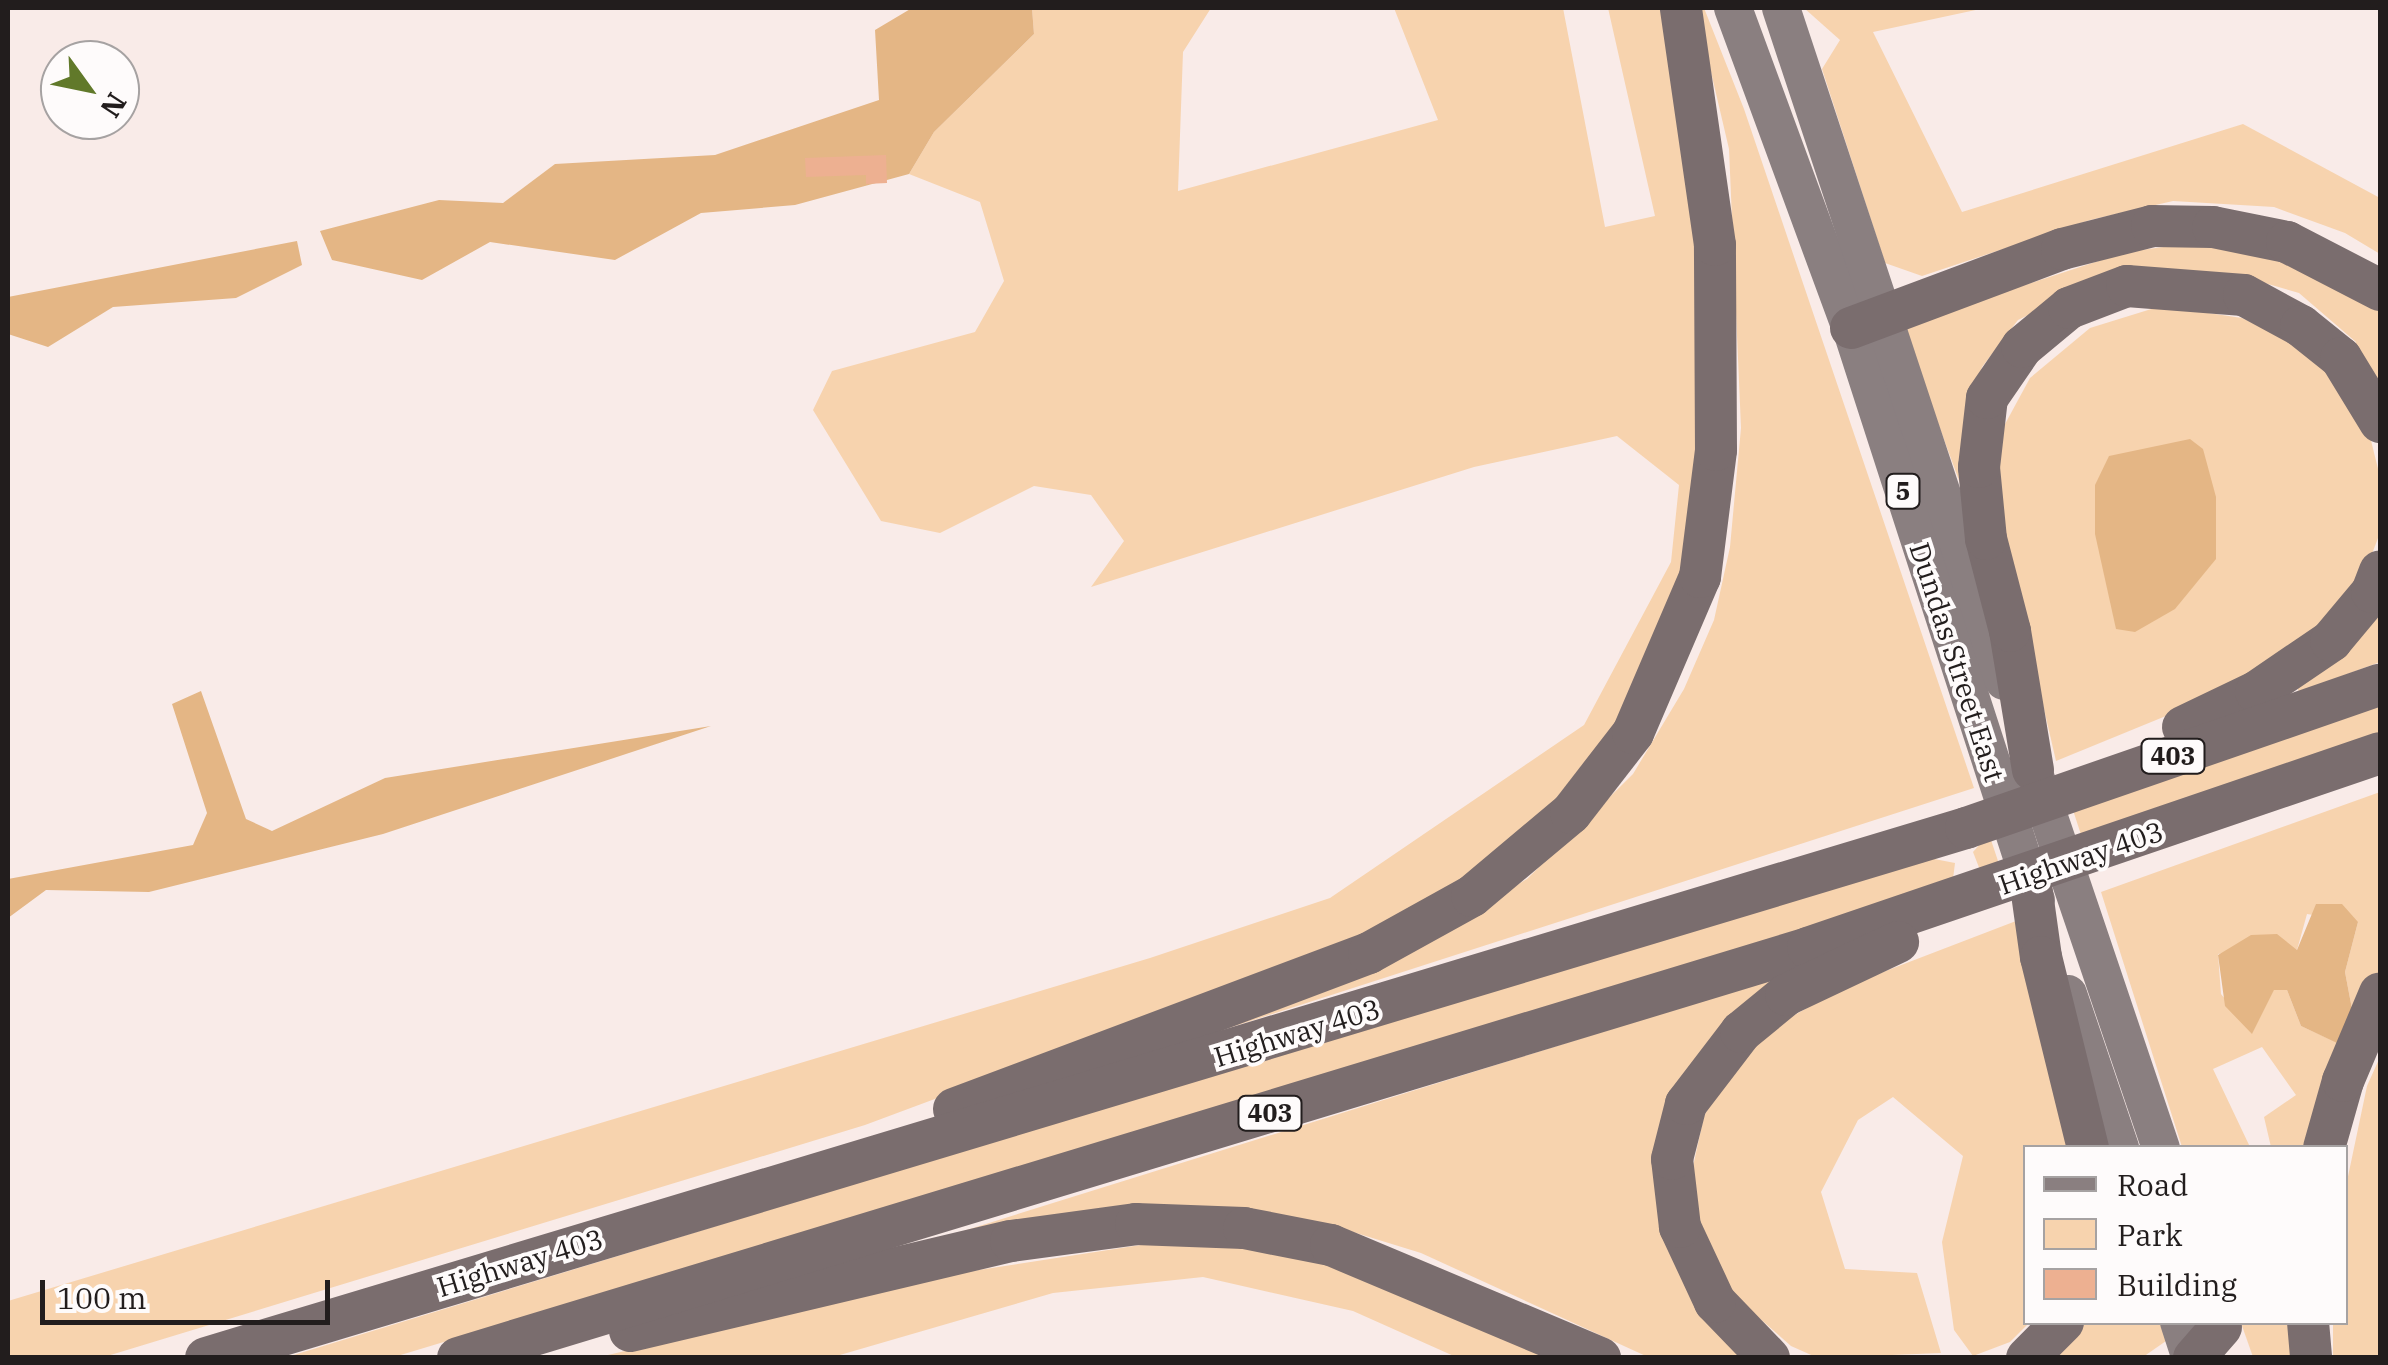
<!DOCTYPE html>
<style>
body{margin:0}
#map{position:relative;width:2388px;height:1365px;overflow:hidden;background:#f9ebe8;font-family:"IBM Plex Serif",serif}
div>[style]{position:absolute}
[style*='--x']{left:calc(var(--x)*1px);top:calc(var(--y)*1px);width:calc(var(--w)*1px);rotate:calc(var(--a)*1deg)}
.green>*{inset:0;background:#f7d3ae}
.forest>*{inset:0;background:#e4b685}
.building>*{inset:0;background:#edb091}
.major>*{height:38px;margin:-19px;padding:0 19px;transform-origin:19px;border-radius:19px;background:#8a7f80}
.highway>*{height:42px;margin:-21px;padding:0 21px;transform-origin:21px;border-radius:21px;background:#7a6d6e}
span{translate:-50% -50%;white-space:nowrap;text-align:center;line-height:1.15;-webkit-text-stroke:8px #fefbfb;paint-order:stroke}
.shield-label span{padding:2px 8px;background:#fefbfb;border:2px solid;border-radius:8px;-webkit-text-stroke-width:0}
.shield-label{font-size:25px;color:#221d1d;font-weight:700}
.street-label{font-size:28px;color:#221d1d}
.frame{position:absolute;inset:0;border:10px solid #221d1d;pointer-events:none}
.legend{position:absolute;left:2023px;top:1145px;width:325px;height:180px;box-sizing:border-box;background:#fefbfb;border:2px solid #a6a2a2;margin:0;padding:12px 18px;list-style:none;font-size:30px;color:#221d1d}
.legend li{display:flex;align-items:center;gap:20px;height:50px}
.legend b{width:50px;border:2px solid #a6a2a2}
.north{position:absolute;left:40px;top:40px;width:100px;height:100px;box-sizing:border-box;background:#fefbfb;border:2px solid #a6a2a2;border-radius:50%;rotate:123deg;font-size:28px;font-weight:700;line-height:40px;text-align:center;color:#221d1d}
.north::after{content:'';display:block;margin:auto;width:35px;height:45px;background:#61792a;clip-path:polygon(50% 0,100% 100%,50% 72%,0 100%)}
.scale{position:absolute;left:40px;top:1280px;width:290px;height:45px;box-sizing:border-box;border:5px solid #221d1d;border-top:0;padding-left:12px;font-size:30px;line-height:35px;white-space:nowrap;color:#221d1d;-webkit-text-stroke:8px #fefbfb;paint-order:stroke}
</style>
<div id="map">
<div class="green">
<div style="clip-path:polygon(1032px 8px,1211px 8px,1183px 52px,1178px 191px,1438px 120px,1394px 8px,1563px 8px,1605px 227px,1655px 216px,1608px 8px,1676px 8px,1683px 34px,1709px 502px,1607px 766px,1460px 891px,1324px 954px,865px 1125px,104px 1357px,8px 1358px,8px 1301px,1150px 958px,1330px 898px,1584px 725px,1671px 562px,1679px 485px,1617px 436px,1474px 467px,1091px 587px,1124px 541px,1091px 495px,1034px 486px,940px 533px,881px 521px,813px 410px,832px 371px,975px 332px,1004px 281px,980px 202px,909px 174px,934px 132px,1034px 34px)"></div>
<div style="clip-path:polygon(1696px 8px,1704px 8px,1744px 109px,1974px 788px,1114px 1065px,1418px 945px,1527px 879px,1633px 774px,1684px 689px,1714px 620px,1730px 547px,1741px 428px,1729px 149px)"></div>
<div style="clip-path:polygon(1804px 8px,1985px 8px,1873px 32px,1962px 212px,2243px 124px,2380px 198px,2380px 254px,2345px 233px,2274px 207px,2173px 201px,2090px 220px,1922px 276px,1885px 263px,1822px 69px,1840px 40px)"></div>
<div style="clip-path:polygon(2171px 246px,2244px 247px,2380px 303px,2380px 391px,2350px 351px,2356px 342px,2299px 293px,2230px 273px,2079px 290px,2018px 320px,1982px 367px,1965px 421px,1960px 483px,1904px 331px,1921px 319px,2126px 252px)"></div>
<div style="clip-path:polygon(2161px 306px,2242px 318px,2310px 350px,2363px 408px,2380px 477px,2378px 538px,2356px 596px,2244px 684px,2056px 761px,2003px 532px,1998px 437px,2030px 378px,2090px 328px)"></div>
<div style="clip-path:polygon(2380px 596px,2380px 662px,2299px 692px,2295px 682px)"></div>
<div style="clip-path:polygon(2380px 700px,2380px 739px,2084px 844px,2072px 807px)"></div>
<div style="clip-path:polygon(evenodd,2380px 792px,2380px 988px,2319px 1147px,2271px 1147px,2264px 1117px,2296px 1095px,2262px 1047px,2213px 1069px,2250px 1147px,2182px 1147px,2101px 892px,2380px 792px,2307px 914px,2358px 922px,2345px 972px,2352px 1009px,2338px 1043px,2301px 1026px,2287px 990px,2274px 989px,2252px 1033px,2221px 994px,2218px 954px,2285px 945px,2297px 950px,2307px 914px)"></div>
<div style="clip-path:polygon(1989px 834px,2001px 870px,1980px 870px,1973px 852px)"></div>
<div style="clip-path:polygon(1924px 857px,1955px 863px,1953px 879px,1901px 903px,394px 1357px,284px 1358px)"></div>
<div style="clip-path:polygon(2016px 921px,2079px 1147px,2026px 1148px,2029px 1323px,2010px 1342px,1973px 1356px,1954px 1330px,1942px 1242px,1963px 1156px,1893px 1097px,1858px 1120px,1821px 1192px,1845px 1269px,1917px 1273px,1941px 1353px,1818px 1358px,1791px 1346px,1732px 1294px,1695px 1218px,1692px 1171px,1704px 1116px,1728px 1071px,1768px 1030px,1844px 987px)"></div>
<div style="clip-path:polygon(1839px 958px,1752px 1008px,1663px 1161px,1752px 1357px,1648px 1357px,1421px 1253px,1327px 1224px,928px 1242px)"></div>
<div style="clip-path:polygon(2380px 1057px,2380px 1357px,2333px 1357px,2333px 1323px,2346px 1322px,2346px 1186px,2367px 1086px)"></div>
<div style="clip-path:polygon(1147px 1244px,1251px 1247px,1341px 1264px,1559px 1357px,1456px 1357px,1353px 1311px,1203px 1277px,1053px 1293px,833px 1357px,595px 1358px,959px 1273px)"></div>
<div style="clip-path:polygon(2077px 1323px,2160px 1323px,2166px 1341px,2143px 1357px,2045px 1358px)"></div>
<div style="clip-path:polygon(2241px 1323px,2296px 1323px,2297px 1357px,2253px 1357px)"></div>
</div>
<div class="forest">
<div style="clip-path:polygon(912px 8px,1032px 8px,1034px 34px,934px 132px,909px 174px,795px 205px,701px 213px,615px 260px,490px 242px,422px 280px,332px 260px,320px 231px,439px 200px,503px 203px,555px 164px,715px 155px,879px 100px,875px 30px)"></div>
<div style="clip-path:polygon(297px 241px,302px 265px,236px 298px,113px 307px,48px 347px,8px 334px,8px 297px)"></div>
<div style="clip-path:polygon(2190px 439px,2203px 449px,2216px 497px,2216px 559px,2175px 609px,2135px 632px,2116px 629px,2095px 534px,2095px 485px,2109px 456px)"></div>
<div style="clip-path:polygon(201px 691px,246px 819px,272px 831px,385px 778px,711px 726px,383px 834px,149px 892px,46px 890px,8px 918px,8px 879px,193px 845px,207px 813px,172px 704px)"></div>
<div style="clip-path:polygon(2316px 904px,2342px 904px,2358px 922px,2345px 972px,2352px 1009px,2337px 1043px,2301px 1026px,2287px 990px,2274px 990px,2252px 1034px,2225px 1006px,2218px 955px,2251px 935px,2277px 934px,2297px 950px)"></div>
</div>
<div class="building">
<div style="clip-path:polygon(886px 155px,887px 183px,866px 184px,866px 175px,806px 177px,805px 158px)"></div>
</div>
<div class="major">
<div style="--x:1733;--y:8;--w:341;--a:69.8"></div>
<div style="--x:1851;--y:328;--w:601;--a:72.08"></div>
<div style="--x:1781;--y:8;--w:709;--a:71.67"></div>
<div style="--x:2035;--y:776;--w:393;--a:71.3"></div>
<div style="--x:2068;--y:994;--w:163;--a:71.3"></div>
<div style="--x:2179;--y:1322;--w:38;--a:72"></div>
</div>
<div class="highway">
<div style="--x:1851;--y:328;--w:225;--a:-20.5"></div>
<div style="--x:2062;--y:249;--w:93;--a:-14.3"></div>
<div style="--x:2152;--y:226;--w:61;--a:0.9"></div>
<div style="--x:2213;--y:227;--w:76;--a:11.5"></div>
<div style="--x:2287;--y:242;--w:105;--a:27.3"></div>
<div style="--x:2183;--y:727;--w:81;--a:-25.6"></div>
<div style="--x:2256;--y:692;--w:91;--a:-34.2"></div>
<div style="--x:2331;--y:641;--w:64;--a:-50.1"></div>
<div style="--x:2372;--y:592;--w:22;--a:-69"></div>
<div style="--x:2033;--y:770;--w:141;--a:-99.4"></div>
<div style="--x:2010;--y:631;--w:95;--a:-104.6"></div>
<div style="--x:1986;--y:539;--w:72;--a:-95.6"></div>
<div style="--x:1979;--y:467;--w:69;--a:-83.4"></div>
<div style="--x:1987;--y:398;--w:62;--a:-55.5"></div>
<div style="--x:2022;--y:347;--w:61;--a:-39.7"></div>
<div style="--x:2069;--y:308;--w:62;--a:-20.8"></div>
<div style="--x:2127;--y:286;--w:117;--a:4.4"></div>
<div style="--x:2244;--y:295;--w:65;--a:28.5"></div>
<div style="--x:2301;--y:326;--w:51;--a:38.7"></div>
<div style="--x:2341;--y:358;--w:75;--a:58.6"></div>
<div style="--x:2030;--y:879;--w:79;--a:82"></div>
<div style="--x:2041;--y:957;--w:197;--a:76.2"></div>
<div style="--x:954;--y:1109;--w:443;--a:-20.6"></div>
<div style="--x:1369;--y:953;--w:118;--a:-29"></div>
<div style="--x:1472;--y:896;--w:129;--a:-40"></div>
<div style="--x:1571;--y:813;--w:101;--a:-52.2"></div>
<div style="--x:1633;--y:733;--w:170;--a:-66.8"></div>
<div style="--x:1700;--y:577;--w:128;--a:-82.8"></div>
<div style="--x:1716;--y:450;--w:205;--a:-90.3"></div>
<div style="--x:1715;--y:245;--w:239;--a:-98.2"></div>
<div style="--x:2324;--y:1148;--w:70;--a:-74.2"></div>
<div style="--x:2343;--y:1081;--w:95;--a:-67.2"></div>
<div style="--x:2308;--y:1322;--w:36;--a:85"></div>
<div style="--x:630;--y:1331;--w:391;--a:-13.3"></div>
<div style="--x:1011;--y:1241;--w:126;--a:-7.7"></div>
<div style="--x:1136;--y:1224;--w:108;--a:2.1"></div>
<div style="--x:1244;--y:1228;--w:89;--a:11.1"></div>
<div style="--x:1331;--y:1245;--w:292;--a:22.8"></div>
<div style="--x:206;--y:1358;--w:1838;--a:-16.76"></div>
<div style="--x:1966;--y:828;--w:438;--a:-19.1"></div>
<div style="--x:458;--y:1358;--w:1411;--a:-16.89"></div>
<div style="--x:1808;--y:948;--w:604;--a:-18.82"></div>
<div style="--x:1769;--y:1358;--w:78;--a:-134"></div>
<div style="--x:1715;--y:1302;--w:83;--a:-115"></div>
<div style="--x:1680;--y:1227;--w:68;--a:-96.7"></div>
<div style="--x:1672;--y:1159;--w:57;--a:-75.7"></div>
<div style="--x:1686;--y:1104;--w:91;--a:-52.6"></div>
<div style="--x:1741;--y:1032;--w:58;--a:-39.4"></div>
<div style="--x:1786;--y:995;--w:124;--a:-25.3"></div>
<div style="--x:2027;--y:1358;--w:51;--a:-45"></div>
<div style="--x:2194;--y:1358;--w:41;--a:-48.9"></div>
</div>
<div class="shield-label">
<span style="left:1903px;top:491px">5</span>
<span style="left:2173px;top:756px">403</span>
<span style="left:1270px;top:1113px">403</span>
</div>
<div class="street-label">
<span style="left:1957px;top:662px;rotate:72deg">Dundas Street East</span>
<span style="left:2081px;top:858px;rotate:-19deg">Highway 403</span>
<span style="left:1297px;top:1033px;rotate:-17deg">Highway 403</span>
<span style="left:520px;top:1263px;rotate:-17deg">Highway 403</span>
</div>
<div class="frame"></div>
<ul class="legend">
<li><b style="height:12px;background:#8a7f80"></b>Road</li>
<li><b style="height:28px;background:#f7d3ae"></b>Park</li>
<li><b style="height:28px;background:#edb091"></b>Building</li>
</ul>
<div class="north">N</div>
<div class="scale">100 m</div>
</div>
